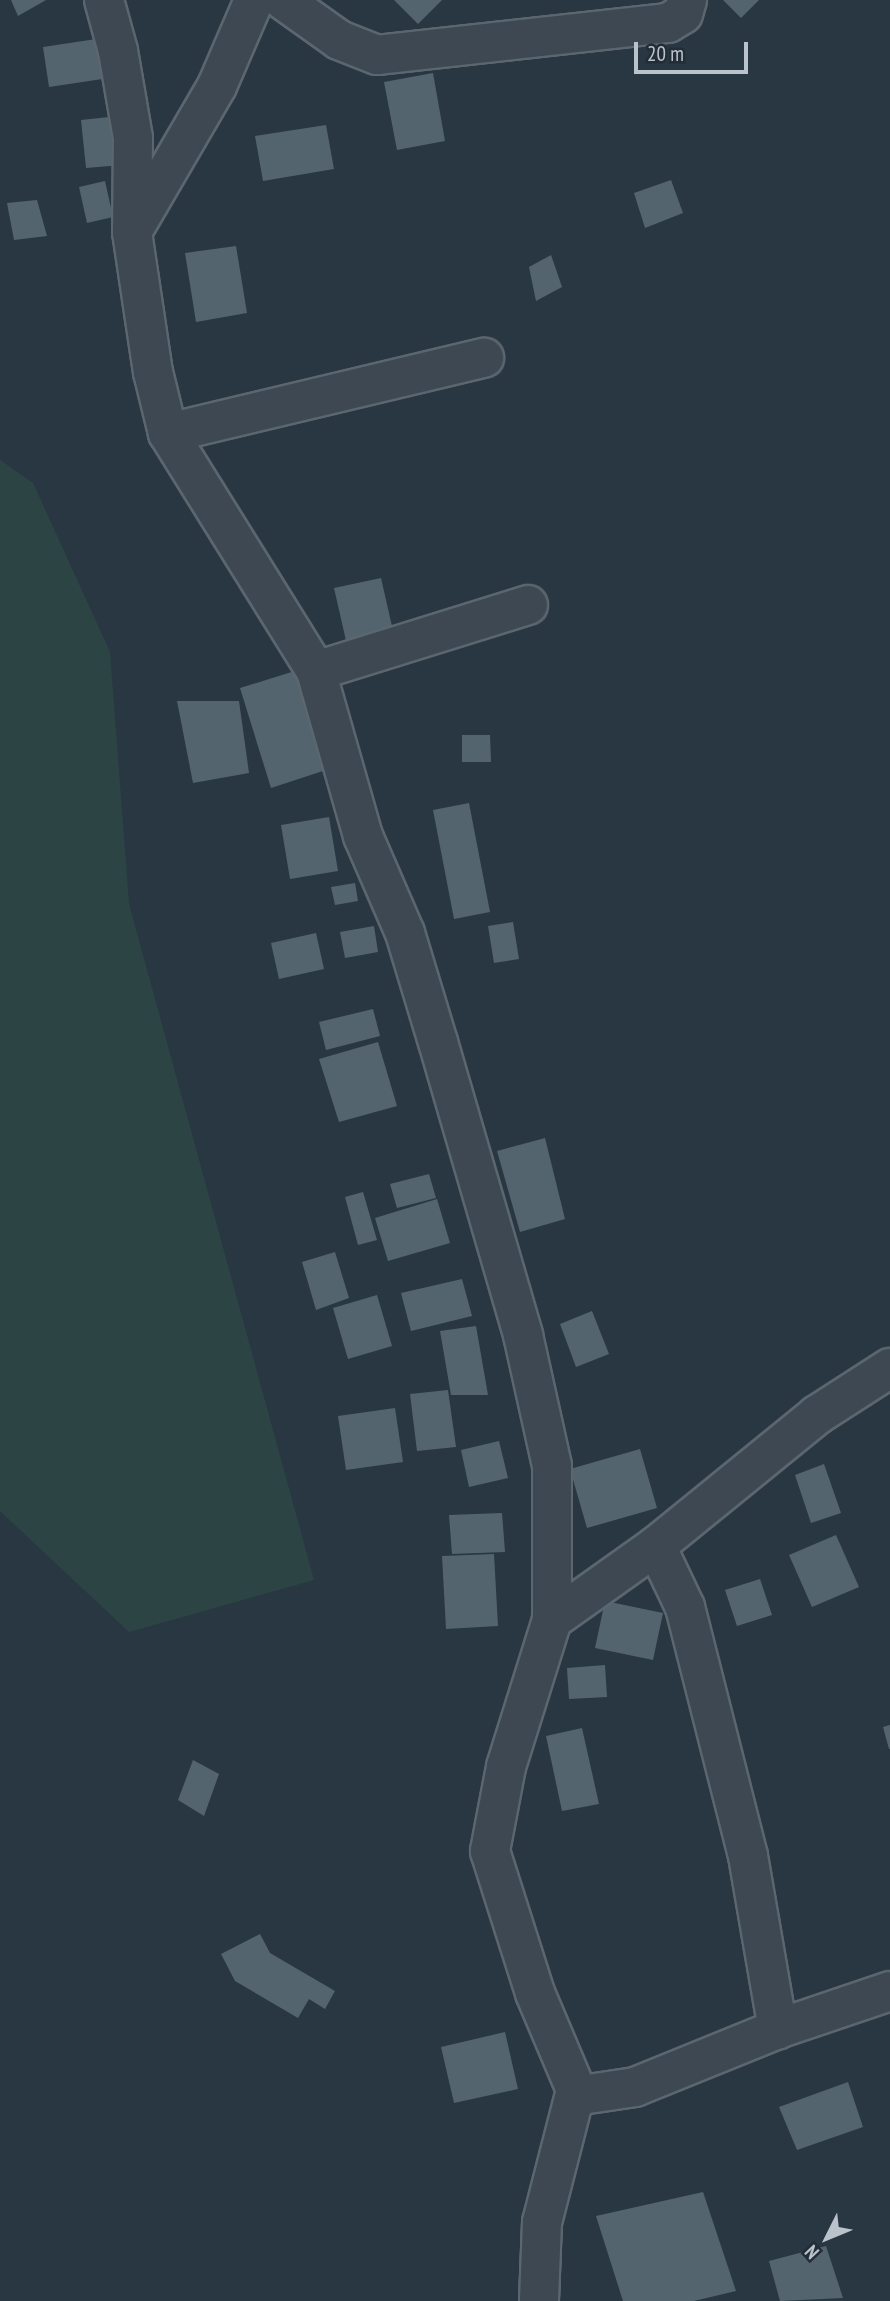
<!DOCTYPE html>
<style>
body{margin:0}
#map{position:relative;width:890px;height:2301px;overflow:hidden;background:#293742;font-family:"PT Sans Narrow",sans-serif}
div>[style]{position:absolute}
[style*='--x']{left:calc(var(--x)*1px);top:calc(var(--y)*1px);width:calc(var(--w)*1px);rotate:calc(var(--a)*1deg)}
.green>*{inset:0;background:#2c4544}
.building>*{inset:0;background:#54646f}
.roads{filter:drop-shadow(2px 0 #5b666f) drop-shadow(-2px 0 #5b666f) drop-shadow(0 2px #5b666f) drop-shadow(0 -2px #5b666f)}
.minor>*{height:38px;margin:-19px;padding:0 19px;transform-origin:19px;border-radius:19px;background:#3d4852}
span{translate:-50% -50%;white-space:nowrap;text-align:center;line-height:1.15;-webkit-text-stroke:5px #222d38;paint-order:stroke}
.north{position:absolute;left:792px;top:2203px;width:70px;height:70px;-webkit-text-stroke:5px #222d38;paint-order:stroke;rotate:227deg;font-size:19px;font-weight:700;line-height:28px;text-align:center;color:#bac3cc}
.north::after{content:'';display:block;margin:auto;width:24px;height:32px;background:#bac3cc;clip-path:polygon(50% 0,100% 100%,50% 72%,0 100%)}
.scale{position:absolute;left:634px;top:42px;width:114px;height:32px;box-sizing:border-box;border:4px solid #bac3cc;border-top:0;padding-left:9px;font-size:21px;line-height:24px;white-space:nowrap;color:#bac3cc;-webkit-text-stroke:5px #222d38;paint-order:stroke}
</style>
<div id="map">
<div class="green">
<div style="clip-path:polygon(0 460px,33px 483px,110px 652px,129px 904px,314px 1580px,129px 1632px,0 1511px)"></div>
</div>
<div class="building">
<div style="clip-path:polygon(11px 0,46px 0,18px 16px)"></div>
<div style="clip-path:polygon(394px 0,442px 0,418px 24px)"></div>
<div style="clip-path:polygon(723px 0,759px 0,741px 18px)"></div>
<div style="clip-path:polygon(103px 38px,109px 78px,49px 87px,43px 47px)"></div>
<div style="clip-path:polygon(433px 73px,445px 141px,397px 150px,384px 82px)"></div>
<div style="clip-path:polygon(118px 116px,122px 165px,86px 168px,81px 120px)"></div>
<div style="clip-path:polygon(326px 125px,334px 169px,263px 181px,255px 136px)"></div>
<div style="clip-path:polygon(671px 180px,683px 213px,645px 228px,634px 193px)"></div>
<div style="clip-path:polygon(105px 181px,113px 217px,87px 223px,79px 187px)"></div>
<div style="clip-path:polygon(37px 200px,47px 236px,14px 240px,7px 203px)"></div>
<div style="clip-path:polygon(236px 246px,247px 313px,196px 322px,185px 253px)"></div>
<div style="clip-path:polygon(551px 255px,562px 287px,536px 301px,529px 267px)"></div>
<div style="clip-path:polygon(381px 578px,394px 635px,347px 645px,334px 588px)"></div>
<div style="clip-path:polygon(298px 670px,329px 769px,271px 788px,240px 688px)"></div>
<div style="clip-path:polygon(177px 701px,239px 701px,249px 773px,193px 783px)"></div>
<div style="clip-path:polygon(462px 735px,490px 735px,491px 762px,462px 762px)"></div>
<div style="clip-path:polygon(469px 803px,490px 912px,454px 919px,433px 810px)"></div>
<div style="clip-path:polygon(329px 817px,338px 871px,290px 879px,281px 825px)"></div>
<div style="clip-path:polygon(355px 883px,358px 901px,335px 905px,331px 887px)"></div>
<div style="clip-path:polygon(513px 922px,519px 959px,494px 963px,488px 926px)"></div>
<div style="clip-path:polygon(374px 926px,378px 952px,345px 958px,340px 932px)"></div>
<div style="clip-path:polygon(316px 933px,324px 969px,279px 979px,271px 943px)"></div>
<div style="clip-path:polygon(373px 1009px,380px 1036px,326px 1050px,319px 1022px)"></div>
<div style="clip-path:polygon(378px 1042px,397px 1106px,339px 1122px,319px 1059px)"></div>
<div style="clip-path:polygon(545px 1138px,565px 1219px,520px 1232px,497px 1151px)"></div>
<div style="clip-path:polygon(429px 1174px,436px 1198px,397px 1208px,390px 1184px)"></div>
<div style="clip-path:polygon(363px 1192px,377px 1240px,358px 1245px,345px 1197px)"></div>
<div style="clip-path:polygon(437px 1199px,450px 1243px,388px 1261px,375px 1218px)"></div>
<div style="clip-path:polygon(335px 1252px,349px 1298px,316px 1310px,302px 1262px)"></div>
<div style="clip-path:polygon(462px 1279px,472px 1316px,411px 1331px,401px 1293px)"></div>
<div style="clip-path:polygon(377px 1295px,392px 1346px,348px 1359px,333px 1308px)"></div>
<div style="clip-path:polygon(592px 1311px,609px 1354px,576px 1367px,560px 1324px)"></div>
<div style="clip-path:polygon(476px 1326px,488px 1395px,451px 1395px,440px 1331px)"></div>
<div style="clip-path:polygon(448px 1390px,456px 1447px,417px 1451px,410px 1394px)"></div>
<div style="clip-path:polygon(395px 1408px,403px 1462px,346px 1470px,338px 1416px)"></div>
<div style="clip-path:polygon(499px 1441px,508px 1478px,469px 1487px,461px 1450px)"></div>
<div style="clip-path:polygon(640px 1449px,657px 1508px,587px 1528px,570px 1469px)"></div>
<div style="clip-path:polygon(824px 1464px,841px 1513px,811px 1523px,795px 1475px)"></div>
<div style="clip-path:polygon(502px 1513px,505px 1552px,452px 1554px,449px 1515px)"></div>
<div style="clip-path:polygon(836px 1535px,859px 1587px,812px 1607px,789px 1555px)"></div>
<div style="clip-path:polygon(494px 1554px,498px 1626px,446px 1629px,442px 1556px)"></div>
<div style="clip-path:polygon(760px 1579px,772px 1615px,737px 1626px,725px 1590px)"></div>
<div style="clip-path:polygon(605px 1601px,663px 1613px,653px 1660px,595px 1648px)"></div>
<div style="clip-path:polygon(605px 1665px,607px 1697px,569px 1699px,567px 1668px)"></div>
<div style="clip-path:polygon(890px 1725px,890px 1749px,889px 1749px,883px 1727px)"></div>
<div style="clip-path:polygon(582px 1728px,599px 1804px,562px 1811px,546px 1736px)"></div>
<div style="clip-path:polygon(193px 1760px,219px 1774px,204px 1816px,178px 1800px)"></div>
<div style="clip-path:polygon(260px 1934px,270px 1953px,335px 1991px,325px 2009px,309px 1999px,298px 2018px,235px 1981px,221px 1954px)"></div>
<div style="clip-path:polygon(505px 2032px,518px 2089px,454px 2103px,441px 2047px)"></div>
<div style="clip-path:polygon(848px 2082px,863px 2127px,797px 2150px,779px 2107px)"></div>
<div style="clip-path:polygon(703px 2192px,736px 2291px,694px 2301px,623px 2301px,596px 2216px)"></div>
<div style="clip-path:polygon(826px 2246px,843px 2298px,780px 2301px,769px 2261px)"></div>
</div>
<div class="roads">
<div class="minor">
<div style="--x:104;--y:0;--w:53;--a:74.6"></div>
<div style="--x:118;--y:51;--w:88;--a:80.2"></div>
<div style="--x:133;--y:138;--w:94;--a:90.6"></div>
<div style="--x:132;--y:232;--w:169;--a:-59.8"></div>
<div style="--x:217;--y:86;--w:94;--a:-66.7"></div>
<div style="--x:283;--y:0;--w:69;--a:35.5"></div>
<div style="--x:339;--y:40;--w:41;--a:21.5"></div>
<div style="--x:377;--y:55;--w:293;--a:-6.3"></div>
<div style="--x:668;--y:23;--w:17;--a:-31"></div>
<div style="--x:683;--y:14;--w:15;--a:-74"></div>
<div style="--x:132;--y:232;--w:142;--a:81.5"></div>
<div style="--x:153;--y:372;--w:63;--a:76.2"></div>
<div style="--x:168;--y:433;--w:280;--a:58.1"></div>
<div style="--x:316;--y:671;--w:172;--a:74.1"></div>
<div style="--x:363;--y:836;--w:106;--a:66.6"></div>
<div style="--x:405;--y:933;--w:114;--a:73.2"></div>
<div style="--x:438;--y:1042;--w:305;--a:73.8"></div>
<div style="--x:523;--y:1335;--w:134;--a:77.5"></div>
<div style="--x:552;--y:1466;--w:154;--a:90"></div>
<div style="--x:552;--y:1620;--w:154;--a:107.4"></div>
<div style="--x:506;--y:1767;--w:86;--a:100.8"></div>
<div style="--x:490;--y:1851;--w:149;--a:72.4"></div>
<div style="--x:535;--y:1993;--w:105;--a:67.1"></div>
<div style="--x:576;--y:2090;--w:136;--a:104.4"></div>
<div style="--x:542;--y:2222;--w:79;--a:92.2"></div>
<div style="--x:168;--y:433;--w:325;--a:-13.4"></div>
<div style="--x:316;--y:671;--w:222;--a:-17.3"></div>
<div style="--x:656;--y:1546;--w:68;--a:64.6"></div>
<div style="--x:685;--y:1607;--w:257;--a:75.8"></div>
<div style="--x:748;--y:1856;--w:176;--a:80.2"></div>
<div style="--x:552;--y:1620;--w:128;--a:-35.4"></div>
<div style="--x:656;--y:1546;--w:208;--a:-39.1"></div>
<div style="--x:817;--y:1415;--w:87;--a:-32.8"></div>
<div style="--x:576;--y:2090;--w:6;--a:99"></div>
<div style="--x:575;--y:2096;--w:61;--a:-8.5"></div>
<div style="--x:635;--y:2087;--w:154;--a:-22.1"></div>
<div style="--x:778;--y:2029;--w:118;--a:-18.7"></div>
</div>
</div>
<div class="north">N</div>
<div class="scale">20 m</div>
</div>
